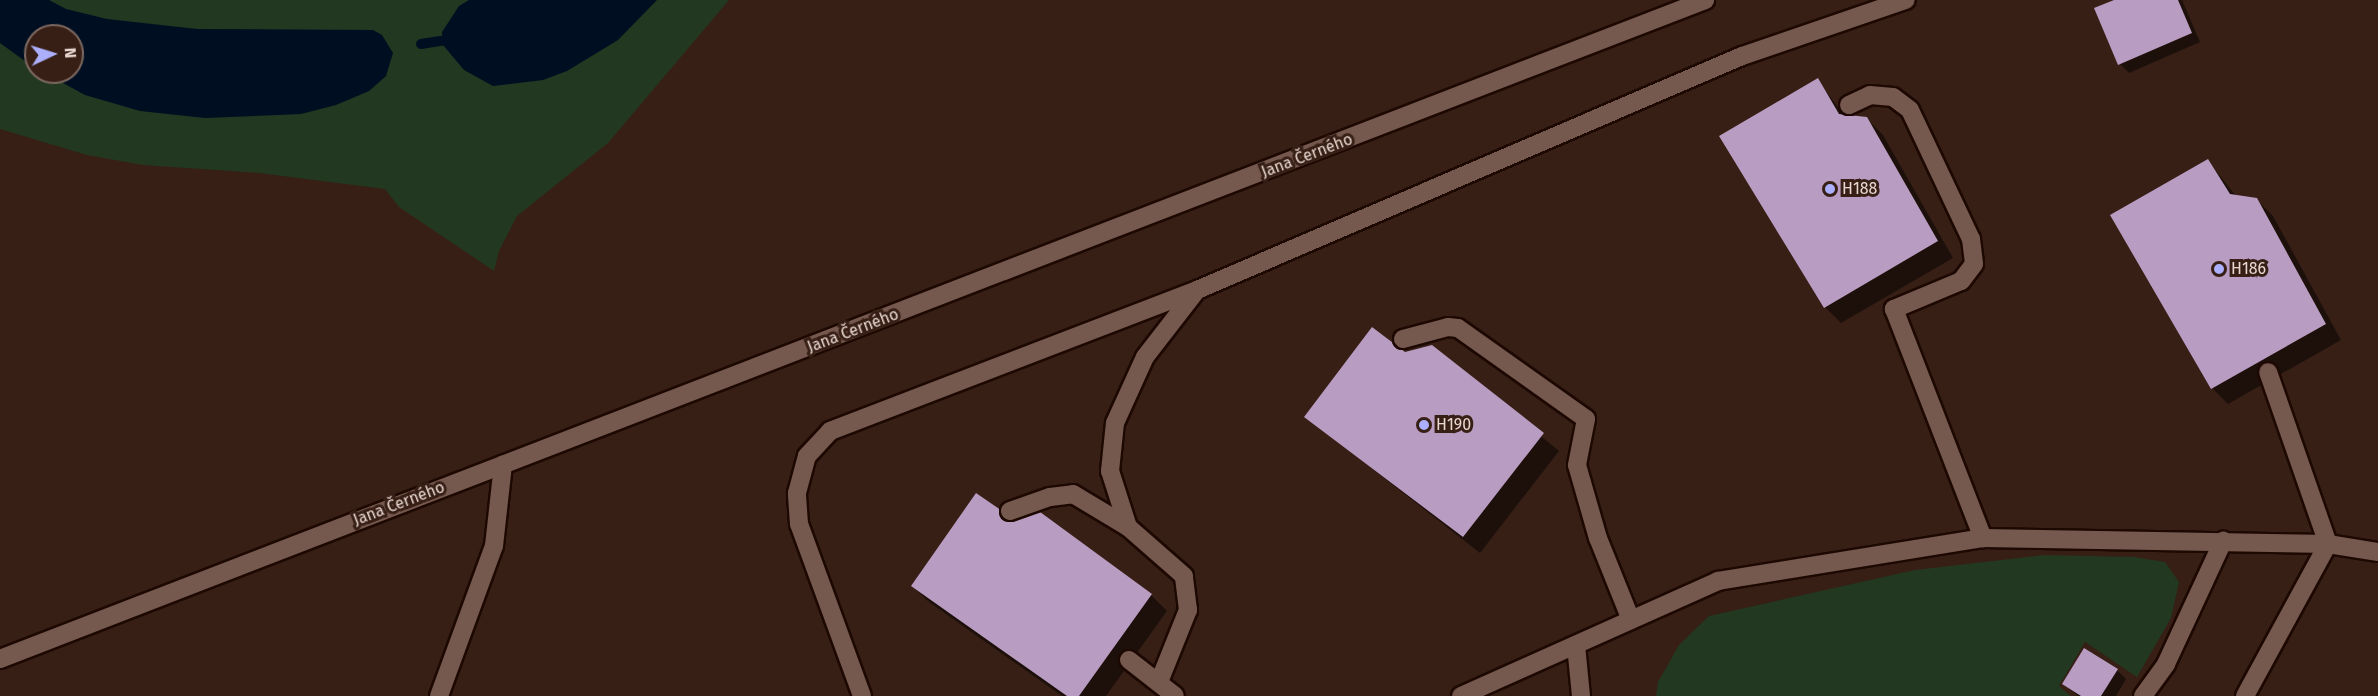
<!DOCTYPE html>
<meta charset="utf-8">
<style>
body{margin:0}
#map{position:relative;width:2378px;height:696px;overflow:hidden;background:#371f16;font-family:"Fira Sans",sans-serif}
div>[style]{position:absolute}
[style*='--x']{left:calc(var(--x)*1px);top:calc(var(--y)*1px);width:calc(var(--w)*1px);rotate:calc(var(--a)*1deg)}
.green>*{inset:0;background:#223821}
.water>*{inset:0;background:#000e21}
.shadow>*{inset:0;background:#0007}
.stream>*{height:10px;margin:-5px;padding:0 5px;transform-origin:5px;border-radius:5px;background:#000e21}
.building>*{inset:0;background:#b99cc1}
.roads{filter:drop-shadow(2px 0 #1d0802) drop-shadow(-2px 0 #1d0802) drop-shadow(0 2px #1d0802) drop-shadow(0 -2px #1d0802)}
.minor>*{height:18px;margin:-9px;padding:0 9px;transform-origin:9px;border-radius:9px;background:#75584e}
.dots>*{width:16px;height:16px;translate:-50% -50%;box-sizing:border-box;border:3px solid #371f16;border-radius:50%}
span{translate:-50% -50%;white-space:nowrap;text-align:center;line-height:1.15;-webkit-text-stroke:6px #371f16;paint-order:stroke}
.street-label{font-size:16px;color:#e8d7d0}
.poi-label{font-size:16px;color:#e8d7d0}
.left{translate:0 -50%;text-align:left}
.north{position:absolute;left:24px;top:24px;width:60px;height:60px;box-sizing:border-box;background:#371f16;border:2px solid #7e6960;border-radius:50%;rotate:86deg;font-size:16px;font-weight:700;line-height:24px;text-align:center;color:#e8d7d0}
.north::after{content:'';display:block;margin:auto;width:21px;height:27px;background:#acaffb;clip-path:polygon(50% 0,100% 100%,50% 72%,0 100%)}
</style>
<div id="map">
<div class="green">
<div style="clip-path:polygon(evenodd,0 0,729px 0,608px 143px,517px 216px,499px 251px,494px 271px,399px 207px,385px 189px,259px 173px,143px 165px,87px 155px,0 129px,0 0,36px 36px,72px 36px,72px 72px,36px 72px,36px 36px)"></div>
<div style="clip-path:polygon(2044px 555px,2134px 557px,2165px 562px,2179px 582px,2171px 618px,2137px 677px,2085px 642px,2059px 686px,2071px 696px,1656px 696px,1658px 682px,1679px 645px,1709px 616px,1915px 570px)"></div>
</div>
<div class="water">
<div style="clip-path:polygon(0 0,49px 0,66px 9px,107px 19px,197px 29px,373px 30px,382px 35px,393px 53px,386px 76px,369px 91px,336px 105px,301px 114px,205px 118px,140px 111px,85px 95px,43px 72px,72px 72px,72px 36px,36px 36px,36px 69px,0 43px)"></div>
<div style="clip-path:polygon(469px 0,657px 0,618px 40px,567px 71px,543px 80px,493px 86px,464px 70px,443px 45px,442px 32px,459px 6px)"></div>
</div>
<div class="shadow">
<div style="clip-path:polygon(2117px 0,2182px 0,2200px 42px,2129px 73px,2120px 64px)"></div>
<div style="clip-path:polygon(1817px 80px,1845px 116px,1866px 118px,1883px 135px,1953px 258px,1841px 323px,1825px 307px)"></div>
<div style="clip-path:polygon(2208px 161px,2236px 196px,2256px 199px,2273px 216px,2341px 340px,2228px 404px,2212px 388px)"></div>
<div style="clip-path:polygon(1432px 347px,1559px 451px,1480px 553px,1306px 417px)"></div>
<div style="clip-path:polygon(1010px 519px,1151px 595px,1167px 611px,1106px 696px,1062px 696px,929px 602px,912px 586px)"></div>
<div style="clip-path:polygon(2117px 670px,2126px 679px,2116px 696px,2078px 696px,2064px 684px)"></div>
</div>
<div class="stream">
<div style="--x:421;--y:44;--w:36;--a:-9"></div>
</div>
<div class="building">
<div style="clip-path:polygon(2114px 0,2178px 0,2192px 33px,2118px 65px,2094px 8px)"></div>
<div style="clip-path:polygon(1818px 78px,1839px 114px,1867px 117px,1938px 241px,1824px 308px,1719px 136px)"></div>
<div style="clip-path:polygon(2208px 159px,2230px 194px,2257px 198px,2326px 324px,2211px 389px,2110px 215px)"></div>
<div style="clip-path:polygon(1372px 327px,1405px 352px,1432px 345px,1544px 433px,1463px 537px,1304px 417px)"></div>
<div style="clip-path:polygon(976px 493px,1011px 517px,1036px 509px,1152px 594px,1079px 696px,1067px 696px,911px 586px)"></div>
<div style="clip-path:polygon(2084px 648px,2118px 669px,2101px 696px,2081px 696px,2062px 684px)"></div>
</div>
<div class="roads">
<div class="minor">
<div style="--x:1849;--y:105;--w:23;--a:-25"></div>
<div style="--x:1870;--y:95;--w:23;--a:5"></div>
<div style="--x:1893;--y:97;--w:21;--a:37"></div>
<div style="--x:1910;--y:110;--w:143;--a:64.7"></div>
<div style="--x:1971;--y:239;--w:25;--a:83"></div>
<div style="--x:1974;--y:264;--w:21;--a:127"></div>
<div style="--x:1961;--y:281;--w:73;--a:157.3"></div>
<div style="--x:1894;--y:309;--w:246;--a:68.8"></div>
<div style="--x:1403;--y:339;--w:47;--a:-14.9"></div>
<div style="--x:1448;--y:327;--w:10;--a:6"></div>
<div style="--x:1458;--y:328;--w:157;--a:35.4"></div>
<div style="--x:1586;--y:419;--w:47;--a:101.1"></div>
<div style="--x:1577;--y:465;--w:76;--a:74"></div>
<div style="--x:1598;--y:538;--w:88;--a:68.1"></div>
<div style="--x:1010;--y:511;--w:42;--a:-19.3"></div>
<div style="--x:1050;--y:497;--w:23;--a:-7"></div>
<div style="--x:1073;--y:494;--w:64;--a:31"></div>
<div style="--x:1576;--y:645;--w:51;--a:84.4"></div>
<div style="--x:0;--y:659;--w:1828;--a:-21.13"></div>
<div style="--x:1129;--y:660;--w:58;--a:38"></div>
<div style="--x:1159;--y:682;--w:78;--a:-68.1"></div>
<div style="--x:1188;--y:610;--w:34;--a:-97"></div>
<div style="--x:1184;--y:576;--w:74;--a:-138.8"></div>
<div style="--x:1128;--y:527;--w:59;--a:-107.8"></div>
<div style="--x:1110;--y:471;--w:48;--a:-84.1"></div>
<div style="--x:1115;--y:423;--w:72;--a:-65.6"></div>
<div style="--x:1145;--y:357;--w:85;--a:-52.2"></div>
<div style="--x:439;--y:696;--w:160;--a:-69.9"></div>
<div style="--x:494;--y:546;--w:82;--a:-83.7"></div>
<div style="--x:862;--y:696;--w:183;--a:-110.1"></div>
<div style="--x:799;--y:524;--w:31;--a:-94"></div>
<div style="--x:797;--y:493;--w:38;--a:-75"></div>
<div style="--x:807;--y:456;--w:34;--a:-47"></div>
<div style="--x:830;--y:431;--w:393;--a:-21"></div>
<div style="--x:1197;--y:290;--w:593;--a:-23.24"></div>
<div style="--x:1742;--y:56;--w:173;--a:-18.9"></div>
<div style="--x:1461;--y:696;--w:282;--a:-24.1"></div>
<div style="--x:1718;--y:581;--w:268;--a:-9.2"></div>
<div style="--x:1983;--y:538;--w:345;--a:1"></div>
<div style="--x:2328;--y:544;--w:51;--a:9.1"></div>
<div style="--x:2143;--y:696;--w:39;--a:-54"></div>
<div style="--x:2166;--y:664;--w:136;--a:-65.1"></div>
<div style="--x:2245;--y:696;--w:173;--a:-61.4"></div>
<div style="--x:2328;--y:544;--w:182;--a:-109.2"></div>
</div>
</div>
<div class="dots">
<div style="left:1830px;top:189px;background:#acaffb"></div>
<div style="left:2219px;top:269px;background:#acaffb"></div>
<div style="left:1424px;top:425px;background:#acaffb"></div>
</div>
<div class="street-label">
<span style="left:1307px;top:156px;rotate:-21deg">Jana Černého</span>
<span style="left:853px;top:331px;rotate:-21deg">Jana Černého</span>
<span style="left:399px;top:504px;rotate:-21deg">Jana Černého</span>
</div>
<div class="poi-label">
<span class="left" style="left:1842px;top:189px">H188</span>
<span class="left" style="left:2231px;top:269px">H186</span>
<span class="left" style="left:1436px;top:425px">H190</span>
</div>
<div class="north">N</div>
</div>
